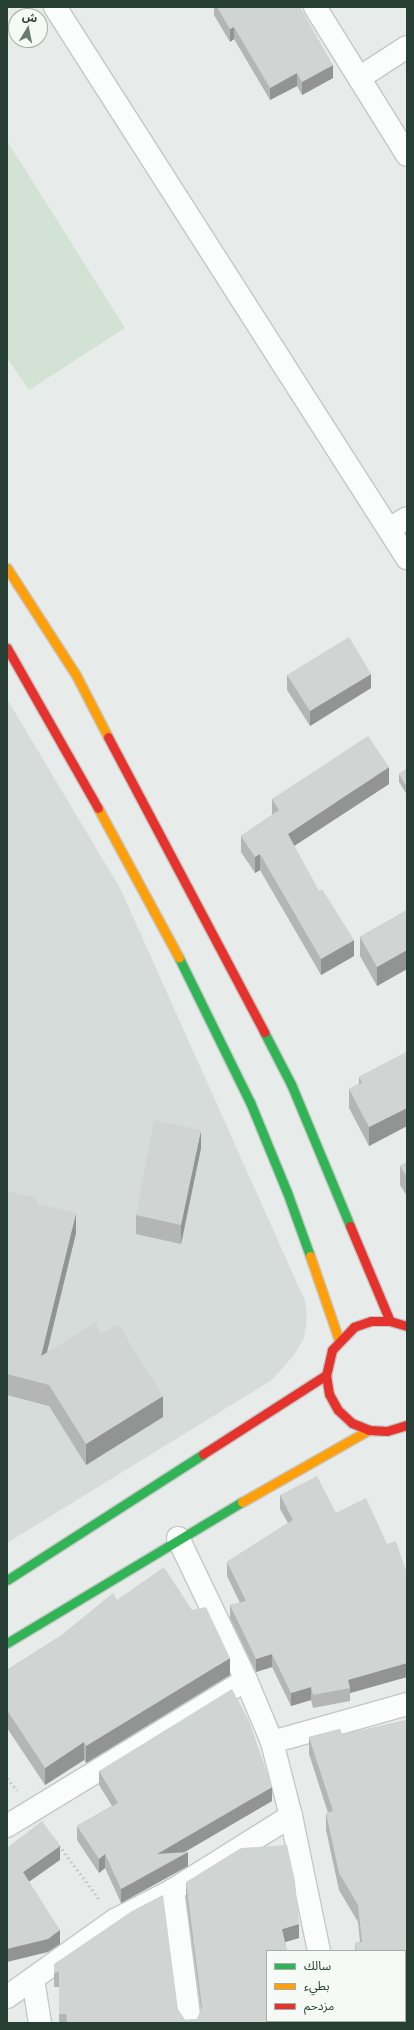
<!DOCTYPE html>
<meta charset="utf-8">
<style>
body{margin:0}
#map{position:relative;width:414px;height:2030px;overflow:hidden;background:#e7ebe9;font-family:Manrope,"Noto Sans Arabic",sans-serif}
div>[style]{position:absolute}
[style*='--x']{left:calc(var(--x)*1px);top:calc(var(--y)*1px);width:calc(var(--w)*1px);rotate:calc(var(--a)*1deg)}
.built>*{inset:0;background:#d6dcd9}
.green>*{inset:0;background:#d2e3d5}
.path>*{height:2.5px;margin-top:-1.25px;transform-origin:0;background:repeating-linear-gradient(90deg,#c3cbc7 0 2px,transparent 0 5px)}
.roads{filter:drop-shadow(1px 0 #c4c8c6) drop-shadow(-1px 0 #c4c8c6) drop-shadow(0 1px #c4c8c6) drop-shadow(0 -1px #c4c8c6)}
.street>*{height:22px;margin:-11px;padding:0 11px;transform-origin:11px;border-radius:11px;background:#fbfcfc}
.fast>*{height:9px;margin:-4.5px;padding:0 4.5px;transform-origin:4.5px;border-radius:4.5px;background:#30b455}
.slow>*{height:9px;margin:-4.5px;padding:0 4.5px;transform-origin:4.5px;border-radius:4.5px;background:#ff9f0a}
.jam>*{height:9px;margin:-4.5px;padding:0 4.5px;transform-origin:4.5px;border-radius:4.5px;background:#e5322d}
.wall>*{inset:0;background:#b3b6b5}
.shaded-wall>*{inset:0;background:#929493}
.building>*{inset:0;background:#d0d4d2}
span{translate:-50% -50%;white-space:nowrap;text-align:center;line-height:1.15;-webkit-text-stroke:3.5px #f6faf7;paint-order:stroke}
.frame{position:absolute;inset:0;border:8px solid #263e34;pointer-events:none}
.legend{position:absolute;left:266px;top:1950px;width:140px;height:72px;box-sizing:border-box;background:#f6faf7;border:1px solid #a3afa9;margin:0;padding:5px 7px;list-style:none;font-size:12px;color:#263e34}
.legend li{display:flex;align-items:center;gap:8px;height:20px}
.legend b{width:20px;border:1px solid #a3afa9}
.north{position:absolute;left:8px;top:8px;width:40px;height:40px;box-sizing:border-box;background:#f6faf7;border:1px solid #a3afa9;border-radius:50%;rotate:10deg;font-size:11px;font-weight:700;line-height:16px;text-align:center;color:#263e34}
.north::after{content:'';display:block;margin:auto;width:14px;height:18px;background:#6a7b73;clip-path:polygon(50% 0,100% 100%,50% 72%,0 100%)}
</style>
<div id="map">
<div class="built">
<div style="clip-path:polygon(7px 699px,121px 890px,305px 1301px,307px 1318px,304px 1338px,294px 1355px,272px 1380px,7px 1543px)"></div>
</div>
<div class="green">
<div style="clip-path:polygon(7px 141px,125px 328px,29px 390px,7px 358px)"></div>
</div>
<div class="path">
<div style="--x:7;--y:1778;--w:16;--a:50"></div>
<div style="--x:53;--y:1837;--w:77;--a:53.4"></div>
</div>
<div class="roads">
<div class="street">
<div style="--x:55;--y:7;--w:654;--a:57.43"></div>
<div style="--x:315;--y:7;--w:174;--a:58.1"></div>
<div style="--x:359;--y:78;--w:57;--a:-32.9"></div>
<div style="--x:389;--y:529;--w:21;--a:-31"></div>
<div style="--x:178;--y:1538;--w:157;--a:64.4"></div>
<div style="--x:246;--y:1680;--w:67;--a:67.2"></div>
<div style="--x:272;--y:1742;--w:76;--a:75.6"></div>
<div style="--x:291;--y:1816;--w:138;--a:78.3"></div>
<div style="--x:272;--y:1742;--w:140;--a:-15.7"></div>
<div style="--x:7;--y:1826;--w:280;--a:-31.4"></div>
<div style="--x:173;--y:1890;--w:134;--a:82.7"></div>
<div style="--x:33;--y:1979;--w:45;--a:81"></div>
<div style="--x:7;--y:1997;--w:133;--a:-35.5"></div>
<div style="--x:115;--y:1920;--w:65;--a:-27.3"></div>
<div style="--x:173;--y:1890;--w:139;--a:-32.1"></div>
<div style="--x:335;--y:2021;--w:2;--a:90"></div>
</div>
<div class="fast">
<div style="--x:179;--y:958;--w:161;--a:63.8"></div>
<div style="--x:250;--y:1102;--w:97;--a:67.7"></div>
<div style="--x:287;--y:1192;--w:68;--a:70.2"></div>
<div style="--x:264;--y:1032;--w:59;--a:62.6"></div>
<div style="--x:291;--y:1084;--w:154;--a:67.4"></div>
<div style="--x:7;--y:1580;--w:233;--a:-32.7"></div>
<div style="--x:7;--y:1643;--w:274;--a:-31"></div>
</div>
<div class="slow">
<div style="--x:7;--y:568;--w:127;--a:57.2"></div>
<div style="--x:76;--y:675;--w:70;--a:62.7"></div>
<div style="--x:98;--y:808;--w:170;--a:61.6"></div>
<div style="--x:310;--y:1256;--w:89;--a:71"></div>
<div style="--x:242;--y:1502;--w:146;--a:-29.6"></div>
</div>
<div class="jam">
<div style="--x:7;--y:648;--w:184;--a:60.4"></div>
<div style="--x:108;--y:737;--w:334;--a:62.1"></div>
<div style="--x:350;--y:1226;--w:103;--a:67.2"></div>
<div style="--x:407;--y:1326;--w:18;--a:-164"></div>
<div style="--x:390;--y:1321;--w:19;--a:180"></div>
<div style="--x:371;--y:1321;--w:18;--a:161"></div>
<div style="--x:354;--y:1327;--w:32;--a:134"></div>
<div style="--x:332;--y:1350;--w:26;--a:103"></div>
<div style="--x:326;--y:1375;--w:19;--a:81"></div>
<div style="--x:329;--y:1394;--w:18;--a:61"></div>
<div style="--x:338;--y:1410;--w:19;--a:43"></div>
<div style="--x:352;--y:1423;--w:18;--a:22"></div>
<div style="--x:369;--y:1430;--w:18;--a:3"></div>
<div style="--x:387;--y:1431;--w:21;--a:-17"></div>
<div style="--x:203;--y:1454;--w:146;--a:-32.7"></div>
</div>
</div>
<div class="wall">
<div style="clip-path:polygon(214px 7px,300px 7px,333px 78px,302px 95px,297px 86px,270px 100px,234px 39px,230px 42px,214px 15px)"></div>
<div style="clip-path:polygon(287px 675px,371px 688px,310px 726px,287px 690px)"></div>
<div style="clip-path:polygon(407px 769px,407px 795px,399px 782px,399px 774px)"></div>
<div style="clip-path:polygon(389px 784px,294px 846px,354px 956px,321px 975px,260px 870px,255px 873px,241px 852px,241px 836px,272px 815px,272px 799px)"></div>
<div style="clip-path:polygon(407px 910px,407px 969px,377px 986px,360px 956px,360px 937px)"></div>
<div style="clip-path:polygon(407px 1052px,407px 1126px,369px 1146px,349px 1108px,349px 1089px,359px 1084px,359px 1077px)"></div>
<div style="clip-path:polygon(201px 1148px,181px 1244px,136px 1234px,136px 1215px)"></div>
<div style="clip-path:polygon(407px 1162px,407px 1196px,400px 1185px,400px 1166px)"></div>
<div style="clip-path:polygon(7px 1191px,36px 1203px,76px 1233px,47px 1352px,100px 1335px,163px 1417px,86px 1465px,49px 1406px,7px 1395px)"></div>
<div style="clip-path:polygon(280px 1495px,336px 1513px,387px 1544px,407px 1574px,407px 1677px,350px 1693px,350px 1701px,313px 1708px,311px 1700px,291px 1706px,272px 1667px,256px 1672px,230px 1618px,230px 1605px,240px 1603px,227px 1576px,227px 1562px,288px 1523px,280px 1509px)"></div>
<div style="clip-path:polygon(117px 1600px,230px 1675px,86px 1763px,84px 1760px,45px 1785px,7px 1728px,7px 1670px,59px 1637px)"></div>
<div style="clip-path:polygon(407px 1720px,407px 2023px,356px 2023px,355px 2021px,405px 2021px,405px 1951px,355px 1951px,355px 1943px,360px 1942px,358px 1922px,339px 1890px,326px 1830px,326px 1813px,328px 1813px,309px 1754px,309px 1737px,340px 1729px,342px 1735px)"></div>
<div style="clip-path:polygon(99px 1771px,272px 1801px,185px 1852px,188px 1866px,121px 1903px,105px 1868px,99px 1873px,77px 1840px,77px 1826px,112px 1806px,99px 1785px)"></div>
<div style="clip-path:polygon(186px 1882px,299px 1938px,285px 1942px,302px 2023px,59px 2023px,59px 1987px,54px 1987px,54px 1964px,178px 2010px,185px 2020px,197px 2019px,201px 2010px,186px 1896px)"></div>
</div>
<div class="shaded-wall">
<div style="clip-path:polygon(234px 27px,234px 39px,230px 42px,230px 29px)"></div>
<div style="clip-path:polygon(333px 65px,333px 78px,302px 95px,302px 82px)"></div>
<div style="clip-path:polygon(297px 73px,297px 86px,270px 100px,270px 88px)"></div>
<div style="clip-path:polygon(371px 674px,371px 688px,310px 726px,310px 711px)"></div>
<div style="clip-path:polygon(389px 767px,389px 784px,288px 850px,288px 834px)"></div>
<div style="clip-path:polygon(260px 854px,260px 870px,255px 873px,255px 857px)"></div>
<div style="clip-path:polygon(354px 940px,354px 956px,321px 975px,321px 959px)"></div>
<div style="clip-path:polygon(407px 950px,407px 969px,377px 986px,377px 967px)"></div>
<div style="clip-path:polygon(407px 1108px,407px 1126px,369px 1146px,369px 1127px)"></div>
<div style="clip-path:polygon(201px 1130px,201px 1148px,181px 1244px,181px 1225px)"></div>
<div style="clip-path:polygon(76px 1213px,76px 1233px,41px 1376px,41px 1356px)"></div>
<div style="clip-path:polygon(163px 1396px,163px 1417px,86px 1465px,86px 1444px)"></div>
<div style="clip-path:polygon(272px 1654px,272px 1667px,256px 1672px,256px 1659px)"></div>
<div style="clip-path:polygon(230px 1658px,230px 1675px,86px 1763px,86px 1746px)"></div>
<div style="clip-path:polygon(407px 1663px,407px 1677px,350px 1693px,350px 1688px,348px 1680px)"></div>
<div style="clip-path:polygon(311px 1687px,311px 1700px,291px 1706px,291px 1693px)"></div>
<div style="clip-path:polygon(84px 1742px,84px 1760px,45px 1785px,45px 1768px)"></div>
<div style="clip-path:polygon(272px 1787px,272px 1801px,157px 1868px,157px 1854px)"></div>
<div style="clip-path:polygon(60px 1846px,60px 1860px,23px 1886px,23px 1872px)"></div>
<div style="clip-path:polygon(188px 1852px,188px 1866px,121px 1903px,121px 1889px)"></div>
<div style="clip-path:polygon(105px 1854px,105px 1868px,99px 1873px,99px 1859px)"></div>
<div style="clip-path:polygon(299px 1924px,299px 1938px,282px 1943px,282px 1929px)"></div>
<div style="clip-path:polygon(60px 1930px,60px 1944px,48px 1952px,7px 1962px,7px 1949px)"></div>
</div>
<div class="building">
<div style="clip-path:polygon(217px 7px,300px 7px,333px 65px,302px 82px,297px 73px,270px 88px,234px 27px,230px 29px)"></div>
<div style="clip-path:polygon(349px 637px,371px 674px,310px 711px,287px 675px)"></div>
<div style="clip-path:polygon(368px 736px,389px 767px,288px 834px,319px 891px,322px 889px,354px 940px,321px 959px,260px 854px,255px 857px,241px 836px,279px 810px,272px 799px)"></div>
<div style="clip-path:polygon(407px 769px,407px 787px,399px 774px)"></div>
<div style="clip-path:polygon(407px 910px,407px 950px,377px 967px,360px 937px)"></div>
<div style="clip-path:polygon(407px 1052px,407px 1108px,369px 1127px,349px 1089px,362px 1083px,359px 1077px)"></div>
<div style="clip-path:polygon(154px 1120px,201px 1130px,181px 1225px,136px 1215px)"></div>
<div style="clip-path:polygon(407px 1162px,407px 1177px,400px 1166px)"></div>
<div style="clip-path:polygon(7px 1191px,36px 1198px,35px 1203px,76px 1213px,41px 1356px,96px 1322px,100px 1335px,118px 1324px,163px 1396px,86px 1444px,49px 1385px,7px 1374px)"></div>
<div style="clip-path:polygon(317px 1476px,336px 1513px,366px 1498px,387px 1544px,396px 1541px,407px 1574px,407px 1663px,348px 1680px,350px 1688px,313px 1695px,311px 1687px,291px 1693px,272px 1654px,256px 1659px,230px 1605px,246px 1601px,227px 1562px,293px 1520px,280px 1495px)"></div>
<div style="clip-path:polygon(164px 1567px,192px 1610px,206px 1607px,230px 1658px,86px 1746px,84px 1742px,45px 1768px,7px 1710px,7px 1670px,59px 1637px,113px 1593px,117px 1600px)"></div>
<div style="clip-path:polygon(232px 1689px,249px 1721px,272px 1787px,157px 1854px,188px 1852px,121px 1889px,105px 1854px,99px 1859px,77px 1826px,118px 1803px,99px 1771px)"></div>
<div style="clip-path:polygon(407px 1720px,407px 2023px,358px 2023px,358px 2021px,405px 2021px,405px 1951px,356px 1951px,355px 1943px,362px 1942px,358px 1905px,339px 1873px,326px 1813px,333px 1811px,309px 1737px,340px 1729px,342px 1735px)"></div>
<div style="clip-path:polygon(42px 1821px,60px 1846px,23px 1872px,60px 1930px,48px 1939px,7px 1949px,7px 1848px)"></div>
<div style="clip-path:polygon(287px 1845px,295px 1881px,299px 1924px,282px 1929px,287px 1951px,267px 1951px,267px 2021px,302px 2021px,302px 2023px,67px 2023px,66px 2014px,59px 2014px,59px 1972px,54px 1973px,54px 1964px,132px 1911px,163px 1895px,178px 2010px,185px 2020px,197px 2019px,202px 2007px,186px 1882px,241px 1848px)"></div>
</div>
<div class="frame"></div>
<ul class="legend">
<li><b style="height:5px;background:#30b455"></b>سالك</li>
<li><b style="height:5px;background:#ff9f0a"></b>بطيء</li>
<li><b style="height:5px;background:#e5322d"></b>مزدحم</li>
</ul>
<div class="north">ش</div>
</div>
